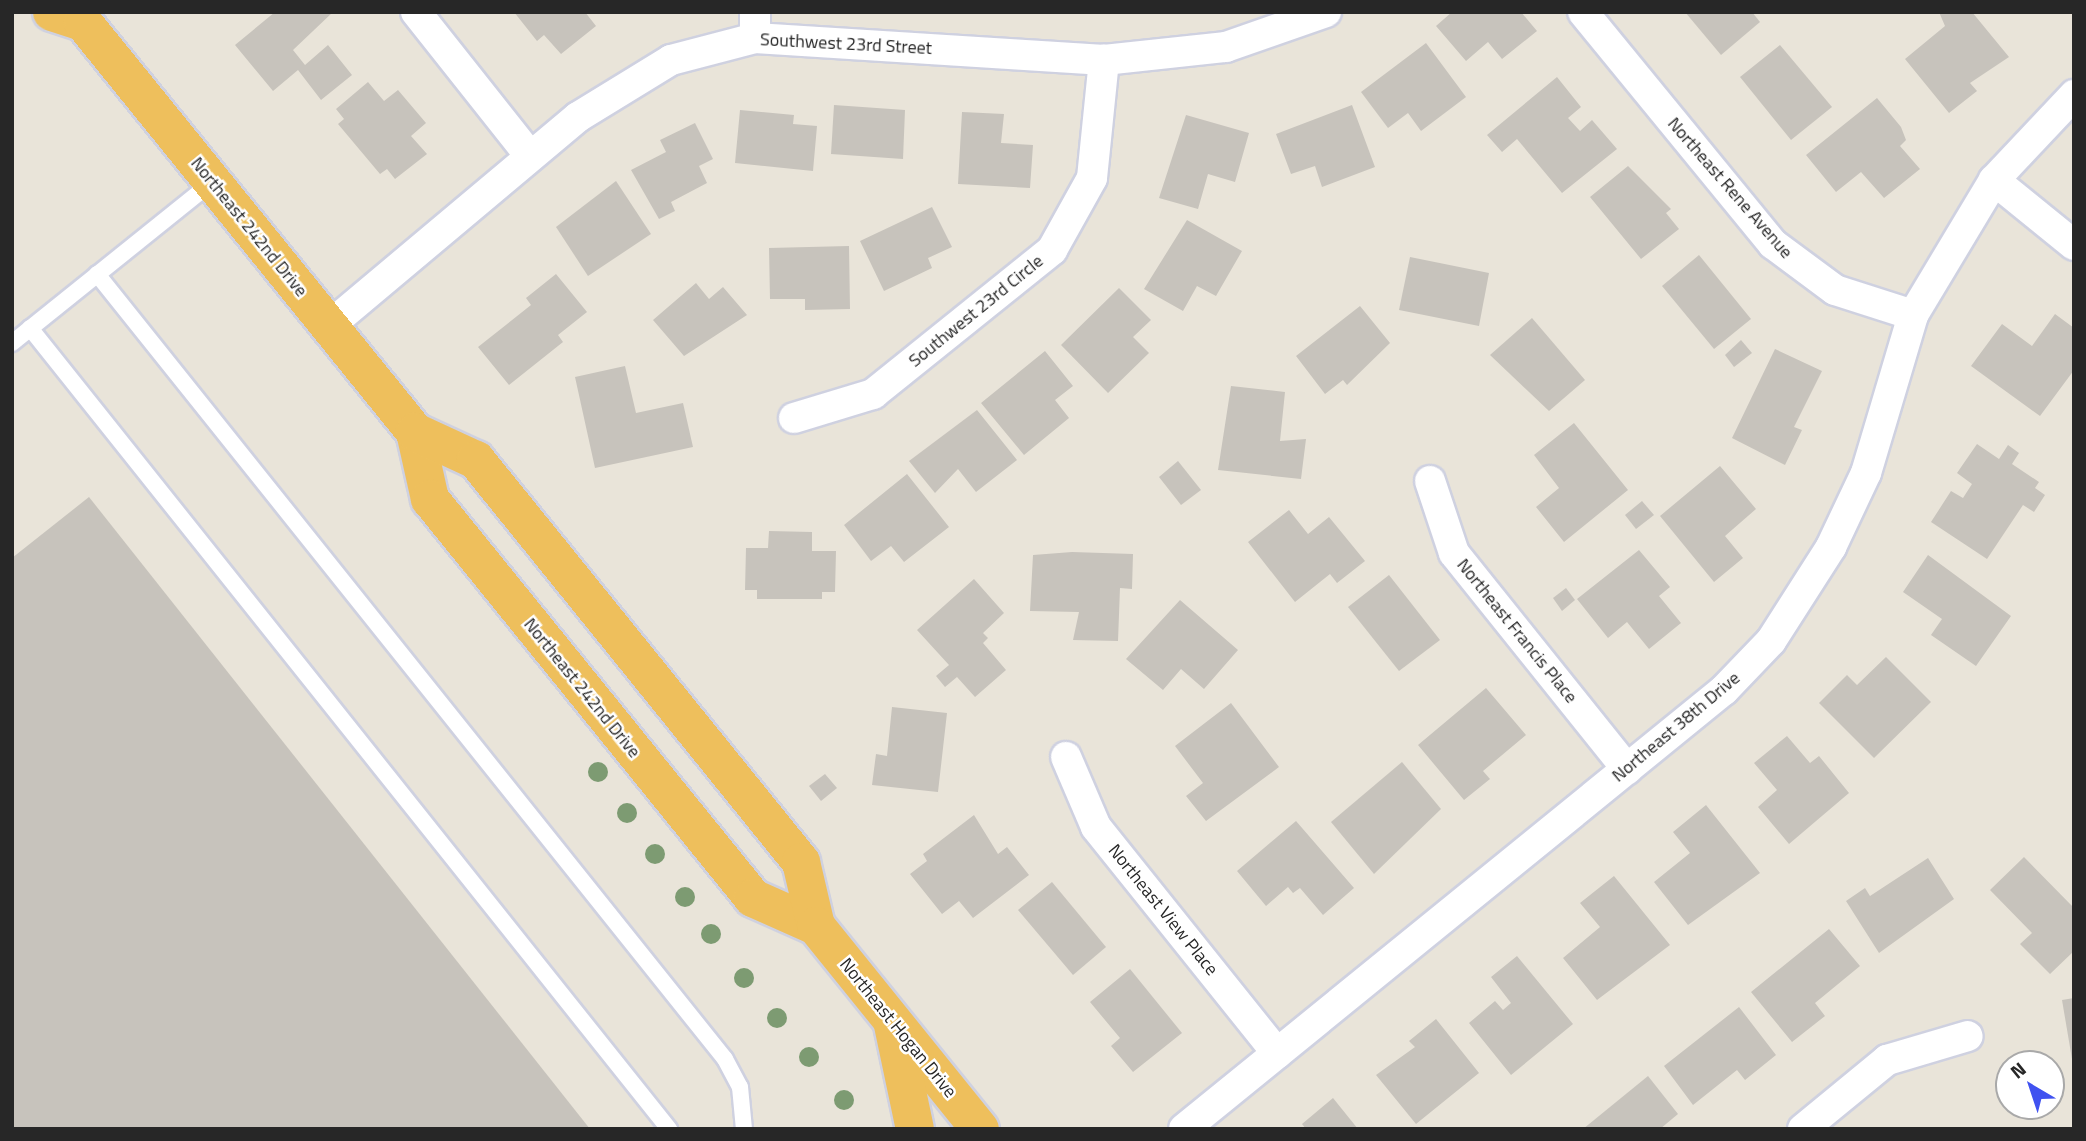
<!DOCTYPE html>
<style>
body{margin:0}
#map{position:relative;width:2086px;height:1141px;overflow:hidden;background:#e9e4d9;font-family:"Titillium Web",sans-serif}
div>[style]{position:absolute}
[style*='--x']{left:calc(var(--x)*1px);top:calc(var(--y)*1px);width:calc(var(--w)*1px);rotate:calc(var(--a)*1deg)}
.building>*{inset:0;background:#c7c3bc}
.roads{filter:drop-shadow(2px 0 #cfd1e0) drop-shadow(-2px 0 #cfd1e0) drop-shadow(0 2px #cfd1e0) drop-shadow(0 -2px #cfd1e0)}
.service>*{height:16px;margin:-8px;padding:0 8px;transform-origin:8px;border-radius:8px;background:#fff}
.minor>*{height:30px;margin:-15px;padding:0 15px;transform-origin:15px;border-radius:15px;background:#fff}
.trunk>*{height:38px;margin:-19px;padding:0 19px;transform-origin:19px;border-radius:19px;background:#eebf5c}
.trees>*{width:20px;height:20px;margin:-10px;border-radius:50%;background:#7d9b72}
span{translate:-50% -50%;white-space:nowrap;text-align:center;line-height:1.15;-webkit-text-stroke:5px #fff;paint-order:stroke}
.street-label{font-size:18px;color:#272727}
.frame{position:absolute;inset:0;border:14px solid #272727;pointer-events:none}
.north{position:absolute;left:1995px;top:1050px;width:70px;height:70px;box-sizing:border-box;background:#fff;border:2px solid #a9a9a9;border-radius:50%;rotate:321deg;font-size:19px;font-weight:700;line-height:28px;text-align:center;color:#272727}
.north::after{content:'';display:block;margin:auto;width:24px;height:32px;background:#4052f0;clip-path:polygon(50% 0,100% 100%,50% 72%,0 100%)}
</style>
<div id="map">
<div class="building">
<div style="clip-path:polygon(275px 12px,333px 12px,293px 50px,305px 65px,328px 45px,352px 75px,321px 100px,298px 70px,273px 91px,235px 45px)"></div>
<div style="clip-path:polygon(514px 12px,585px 12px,596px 26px,561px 54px,544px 35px,537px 41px)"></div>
<div style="clip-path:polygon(1452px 12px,1521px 12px,1537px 31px,1502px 59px,1488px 42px,1466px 61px,1436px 26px)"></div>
<div style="clip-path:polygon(1685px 12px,1752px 12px,1760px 22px,1721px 55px)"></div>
<div style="clip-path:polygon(1939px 12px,1972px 12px,2009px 57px,1970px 83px,1977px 91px,1949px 113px,1905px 59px,1945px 26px)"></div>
<div style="clip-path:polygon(1426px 43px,1466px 97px,1421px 131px,1408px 113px,1388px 128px,1361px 92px)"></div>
<div style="clip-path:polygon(1780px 45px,1832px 107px,1791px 140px,1740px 77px)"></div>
<div style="clip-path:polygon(1557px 77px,1581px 107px,1568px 118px,1580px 131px,1592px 120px,1617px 149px,1562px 193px,1517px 139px,1502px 152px,1487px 135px)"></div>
<div style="clip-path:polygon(368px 82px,384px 101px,398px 90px,426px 123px,411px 136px,427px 154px,395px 179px,387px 169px,380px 174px,338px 124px,344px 119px,336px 109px)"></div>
<div style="clip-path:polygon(1877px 98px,1901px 127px,1906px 140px,1900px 146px,1920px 169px,1884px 198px,1861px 172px,1836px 192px,1806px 155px)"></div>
<div style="clip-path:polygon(834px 105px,905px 110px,903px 159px,831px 154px)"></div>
<div style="clip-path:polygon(1352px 105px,1375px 167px,1322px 187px,1315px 166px,1291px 174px,1276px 134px)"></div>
<div style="clip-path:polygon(740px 110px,794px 115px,793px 124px,817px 126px,813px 171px,735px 163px)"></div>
<div style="clip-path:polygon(962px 112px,1004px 114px,1001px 143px,1033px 145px,1030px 188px,958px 184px)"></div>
<div style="clip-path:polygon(1186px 115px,1249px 133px,1235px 182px,1208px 174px,1198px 209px,1159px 198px)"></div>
<div style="clip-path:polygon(695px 123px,713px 159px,699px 166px,707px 183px,671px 202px,675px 211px,659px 219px,631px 170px,666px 152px,660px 140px)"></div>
<div style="clip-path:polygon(1628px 166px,1671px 209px,1666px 213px,1679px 229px,1641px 259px,1590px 197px)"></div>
<div style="clip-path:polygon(616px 181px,651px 234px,588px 276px,556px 227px)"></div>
<div style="clip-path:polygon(932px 207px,952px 247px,928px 258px,932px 268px,884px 291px,860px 241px)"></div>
<div style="clip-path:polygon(1187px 220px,1242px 251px,1216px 296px,1197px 286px,1183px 311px,1144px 289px)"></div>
<div style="clip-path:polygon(849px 246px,850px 309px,805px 310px,805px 299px,770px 299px,769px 248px)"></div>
<div style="clip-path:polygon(1699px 255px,1751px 319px,1714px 349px,1662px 286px)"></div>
<div style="clip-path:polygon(1410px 257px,1489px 273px,1479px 326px,1399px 310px)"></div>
<div style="clip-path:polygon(556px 274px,587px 312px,558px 335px,563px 342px,509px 385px,478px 347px,531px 305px,526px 298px)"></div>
<div style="clip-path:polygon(696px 283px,709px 299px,723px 287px,747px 315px,684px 356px,653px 320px)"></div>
<div style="clip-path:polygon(1119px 288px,1151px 320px,1133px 337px,1149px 353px,1108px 393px,1061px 345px)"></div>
<div style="clip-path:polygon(1360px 306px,1390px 343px,1347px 385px,1343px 380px,1325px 394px,1296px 356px)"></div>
<div style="clip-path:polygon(2055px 314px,2074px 328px,2074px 370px,2040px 416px,1971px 366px,2002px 324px,2032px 346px)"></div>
<div style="clip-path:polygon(1532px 318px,1585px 380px,1549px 411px,1490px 355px)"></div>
<div style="clip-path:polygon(1741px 340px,1752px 353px,1734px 367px,1725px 355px)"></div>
<div style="clip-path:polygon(1775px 349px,1822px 371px,1794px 427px,1802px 430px,1785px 465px,1732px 438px)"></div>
<div style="clip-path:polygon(1045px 351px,1073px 386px,1055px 400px,1069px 418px,1024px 455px,981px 403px)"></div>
<div style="clip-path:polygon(625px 366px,636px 413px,683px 403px,693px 447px,595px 468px,575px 377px)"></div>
<div style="clip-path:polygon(1231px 386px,1285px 392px,1280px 441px,1306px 439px,1301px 479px,1218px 470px)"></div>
<div style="clip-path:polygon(977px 410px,1017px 460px,976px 492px,958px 469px,935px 493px,909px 461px)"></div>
<div style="clip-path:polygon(1574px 423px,1628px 490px,1564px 542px,1536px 507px,1559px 488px,1534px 455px)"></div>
<div style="clip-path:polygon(1977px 444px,1999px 459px,2008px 445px,2019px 453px,2012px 464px,2039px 482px,2035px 488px,2045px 495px,2034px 512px,2023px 505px,1987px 559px,1931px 522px,1951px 491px,1963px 498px,1972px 484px,1957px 473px)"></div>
<div style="clip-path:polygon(1178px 461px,1201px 490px,1181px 505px,1159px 477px)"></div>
<div style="clip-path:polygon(1720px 466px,1756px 509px,1725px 536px,1743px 558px,1714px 582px,1660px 516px)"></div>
<div style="clip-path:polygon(907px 474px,949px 527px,904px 562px,891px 546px,871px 561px,844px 525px)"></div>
<div style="clip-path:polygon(89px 497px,590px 1129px,12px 1129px,12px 558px)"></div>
<div style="clip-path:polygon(1642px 501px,1654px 515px,1636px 529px,1625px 515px)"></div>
<div style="clip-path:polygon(1289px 510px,1308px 534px,1329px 517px,1365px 561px,1337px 583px,1330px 574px,1295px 602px,1248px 542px)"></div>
<div style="clip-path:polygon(769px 531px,812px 532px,812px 551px,836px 551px,835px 592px,822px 592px,822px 599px,757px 599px,757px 590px,745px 590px,746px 548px,768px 548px)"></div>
<div style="clip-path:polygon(1639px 550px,1670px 587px,1659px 596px,1681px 623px,1649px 649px,1627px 622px,1608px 638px,1577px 599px)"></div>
<div style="clip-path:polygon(1072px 552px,1133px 554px,1132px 589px,1120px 588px,1118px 641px,1073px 640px,1079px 612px,1030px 611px,1033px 555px)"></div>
<div style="clip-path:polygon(1928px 555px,2011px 616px,1976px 666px,1931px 635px,1942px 619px,1903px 592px)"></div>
<div style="clip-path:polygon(1389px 575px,1440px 640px,1399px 671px,1348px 607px)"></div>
<div style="clip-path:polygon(974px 579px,1004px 613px,983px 633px,988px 638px,983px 643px,1006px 670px,975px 697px,957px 677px,945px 687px,936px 676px,949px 665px,917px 630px)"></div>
<div style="clip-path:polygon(1566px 588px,1575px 600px,1562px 611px,1553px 598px)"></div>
<div style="clip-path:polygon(1180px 600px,1238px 650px,1204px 689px,1181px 669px,1163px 690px,1126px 659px)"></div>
<div style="clip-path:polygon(1886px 657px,1931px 702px,1874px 758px,1819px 703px,1847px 675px,1857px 685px)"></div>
<div style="clip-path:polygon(1486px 688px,1526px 735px,1483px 771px,1490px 779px,1464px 800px,1418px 745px)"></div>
<div style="clip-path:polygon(1231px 703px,1279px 767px,1206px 821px,1186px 796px,1203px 783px,1175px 746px)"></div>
<div style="clip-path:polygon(892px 707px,947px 713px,938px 792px,872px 785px,876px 754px,887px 756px)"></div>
<div style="clip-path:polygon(1787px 736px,1810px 763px,1819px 756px,1849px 793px,1789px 844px,1758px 807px,1777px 790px,1754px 763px)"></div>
<div style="clip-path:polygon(1402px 762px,1441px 809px,1374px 874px,1331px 822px)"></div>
<div style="clip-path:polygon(825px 774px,837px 788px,821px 801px,809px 786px)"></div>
<div style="clip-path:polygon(1706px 805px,1760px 873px,1688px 925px,1654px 882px,1690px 853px,1673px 832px)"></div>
<div style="clip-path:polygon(974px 815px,998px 854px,1007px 847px,1029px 875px,973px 918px,959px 901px,942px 914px,910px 874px,927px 861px,923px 854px)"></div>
<div style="clip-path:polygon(1296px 821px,1354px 888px,1323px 915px,1300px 888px,1293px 893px,1288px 887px,1266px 906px,1237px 871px)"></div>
<div style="clip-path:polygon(2024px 857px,2074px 908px,2074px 951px,2050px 974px,2020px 944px,2032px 933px,1990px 890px)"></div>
<div style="clip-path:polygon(1928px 858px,1954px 899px,1879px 953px,1846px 901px,1865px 888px,1870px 896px)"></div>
<div style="clip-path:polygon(1614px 876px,1670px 945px,1597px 1000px,1563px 958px,1600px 927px,1580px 903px)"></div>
<div style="clip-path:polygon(1052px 882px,1106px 947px,1073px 975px,1018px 910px)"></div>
<div style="clip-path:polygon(1829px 929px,1860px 966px,1815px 1003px,1825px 1016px,1792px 1042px,1751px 992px)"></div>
<div style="clip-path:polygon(1517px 956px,1573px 1024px,1511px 1075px,1469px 1023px,1495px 1001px,1503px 1010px,1511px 1003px,1491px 977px)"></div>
<div style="clip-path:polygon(1130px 969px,1182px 1033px,1133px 1072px,1111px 1046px,1120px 1038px,1090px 1002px)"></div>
<div style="clip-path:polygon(2074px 998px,2074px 1059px,2072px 1059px,2062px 1000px)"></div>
<div style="clip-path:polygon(1739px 1007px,1776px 1055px,1745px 1080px,1737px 1070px,1693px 1105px,1664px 1066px)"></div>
<div style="clip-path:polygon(1436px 1019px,1479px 1073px,1416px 1124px,1376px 1075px,1415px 1047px,1409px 1041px)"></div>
<div style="clip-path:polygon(1648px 1076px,1678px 1114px,1660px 1129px,1583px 1129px)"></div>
<div style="clip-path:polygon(1333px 1098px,1358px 1129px,1306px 1129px,1302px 1124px)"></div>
</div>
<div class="roads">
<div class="service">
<div style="--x:97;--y:274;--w:1005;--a:51.34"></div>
<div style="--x:725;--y:1059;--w:32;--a:62"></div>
<div style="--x:740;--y:1087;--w:42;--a:84.6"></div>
<div style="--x:30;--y:328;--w:1025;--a:51.42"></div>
<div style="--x:12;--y:343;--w:257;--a:-38.8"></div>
</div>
<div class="minor">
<div style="--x:416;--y:12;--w:184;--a:51.6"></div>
<div style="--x:1583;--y:12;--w:300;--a:50.7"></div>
<div style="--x:1773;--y:244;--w:77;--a:36.6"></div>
<div style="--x:1835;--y:290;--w:82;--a:17.8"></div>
<div style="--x:755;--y:38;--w:26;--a:-90"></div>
<div style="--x:1994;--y:180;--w:103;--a:39.1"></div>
<div style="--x:329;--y:326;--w:325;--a:-40"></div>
<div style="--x:578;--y:117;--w:109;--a:-31.5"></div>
<div style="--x:671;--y:60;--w:87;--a:-14.7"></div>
<div style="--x:755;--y:38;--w:350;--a:3.6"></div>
<div style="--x:1104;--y:60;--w:123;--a:-6.1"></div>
<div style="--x:1226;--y:47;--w:106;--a:-19.3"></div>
<div style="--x:794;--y:418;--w:83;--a:-16.9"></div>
<div style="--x:873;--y:394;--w:230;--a:-38.8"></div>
<div style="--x:1052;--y:250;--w:82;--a:-60.9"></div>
<div style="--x:1092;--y:178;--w:119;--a:-84.2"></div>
<div style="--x:1430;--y:481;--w:76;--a:71.6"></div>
<div style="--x:1454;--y:553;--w:277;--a:51.3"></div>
<div style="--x:1066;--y:757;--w:76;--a:66.8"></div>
<div style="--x:1096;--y:827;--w:290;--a:51.3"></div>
<div style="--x:1184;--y:1129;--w:696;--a:-39.11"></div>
<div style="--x:1724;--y:690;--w:68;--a:-46.2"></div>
<div style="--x:1771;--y:641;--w:112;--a:-57.4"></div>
<div style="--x:1831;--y:547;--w:82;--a:-64.7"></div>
<div style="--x:1866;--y:473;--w:165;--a:-73.4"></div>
<div style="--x:1913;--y:315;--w:157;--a:-59"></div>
<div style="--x:1994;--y:180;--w:117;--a:-46.7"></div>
<div style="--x:1803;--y:1129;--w:109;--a:-39.4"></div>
<div style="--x:1887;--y:1060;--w:84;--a:-16.5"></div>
</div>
<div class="trunk">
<div style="--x:52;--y:12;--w:33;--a:18"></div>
<div style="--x:83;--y:22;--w:528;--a:51"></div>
<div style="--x:415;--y:432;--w:69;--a:77.4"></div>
<div style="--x:430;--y:499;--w:513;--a:51.01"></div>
<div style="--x:753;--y:898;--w:69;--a:24"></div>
<div style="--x:415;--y:432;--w:67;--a:24.7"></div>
<div style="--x:476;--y:460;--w:517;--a:51.05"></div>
<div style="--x:801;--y:862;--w:66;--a:76.8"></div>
<div style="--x:816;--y:926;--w:261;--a:51.1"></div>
<div style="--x:893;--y:1025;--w:106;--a:78.1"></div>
</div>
</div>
<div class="trees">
<div style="left:598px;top:772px"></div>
<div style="left:627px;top:813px"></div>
<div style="left:655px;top:854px"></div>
<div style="left:685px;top:897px"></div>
<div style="left:711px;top:934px"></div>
<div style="left:744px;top:978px"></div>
<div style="left:777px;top:1018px"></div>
<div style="left:809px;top:1057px"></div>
<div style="left:844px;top:1100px"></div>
</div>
<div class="street-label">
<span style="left:846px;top:44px;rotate:3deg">Southwest 23rd Street</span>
<span style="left:1730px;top:188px;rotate:49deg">Northeast Rene Avenue</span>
<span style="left:249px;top:227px;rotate:51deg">Northeast 242nd Drive</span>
<span style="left:976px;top:311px;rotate:-39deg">Southwest 23rd Circle</span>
<span style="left:1517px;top:631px;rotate:51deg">Northeast Francis Place</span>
<span style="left:582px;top:688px;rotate:51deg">Northeast 242nd Drive</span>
<span style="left:1676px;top:727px;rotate:-40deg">Northeast 38th Drive</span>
<span style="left:1163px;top:910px;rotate:51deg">Northeast View Place</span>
<span style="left:898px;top:1028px;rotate:51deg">Northeast Hogan Drive</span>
</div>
<div class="frame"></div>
<div class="north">N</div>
</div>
